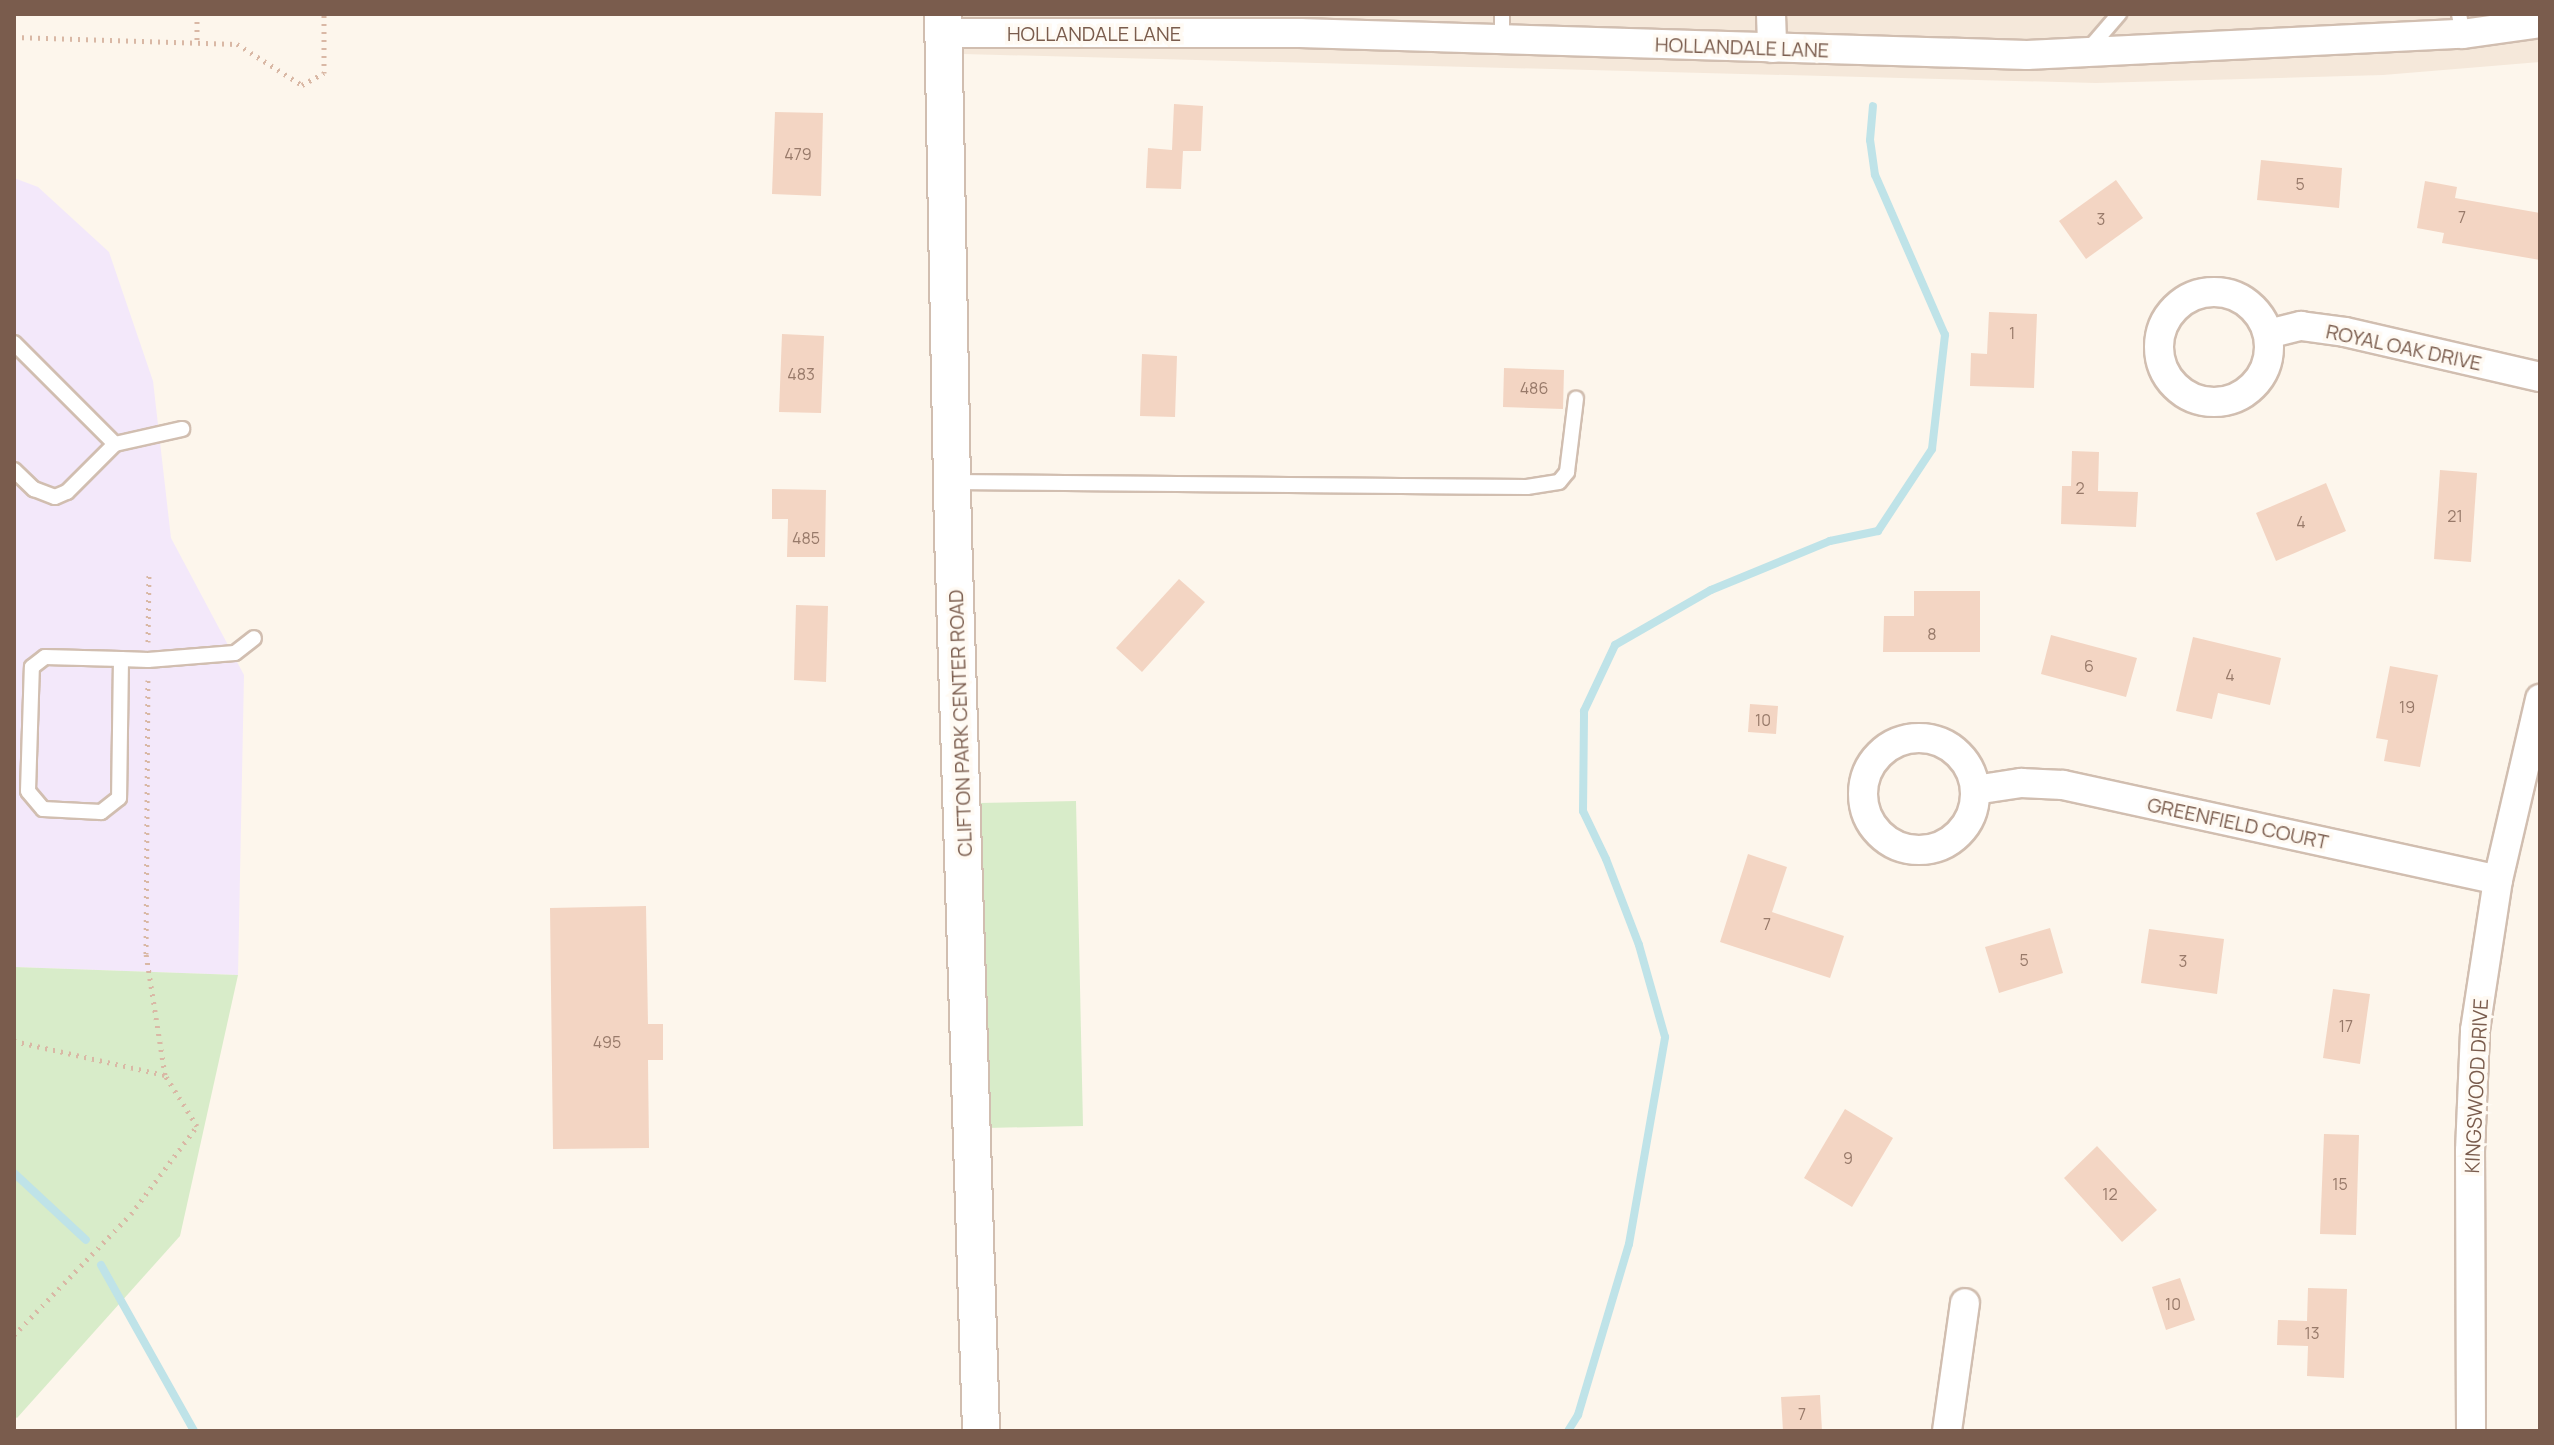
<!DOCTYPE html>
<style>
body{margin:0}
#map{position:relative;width:2554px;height:1445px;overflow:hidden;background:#fdf6ec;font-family:Manrope,sans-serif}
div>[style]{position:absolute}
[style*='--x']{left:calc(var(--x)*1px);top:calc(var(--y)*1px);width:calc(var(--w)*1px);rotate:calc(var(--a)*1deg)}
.residential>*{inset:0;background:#f5e8da}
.education>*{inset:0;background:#f3e8fa}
.green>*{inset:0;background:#d8ecc9}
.stream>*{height:8px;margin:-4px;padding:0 4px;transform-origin:4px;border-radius:4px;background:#bfe3e8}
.building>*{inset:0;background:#f3d5c3}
.path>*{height:5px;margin-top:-2.5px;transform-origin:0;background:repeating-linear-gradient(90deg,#d9b8a5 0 2px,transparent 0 8px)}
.roads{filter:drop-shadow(2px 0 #d1beb0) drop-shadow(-2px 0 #d1beb0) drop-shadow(0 2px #d1beb0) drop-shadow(0 -2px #d1beb0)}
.service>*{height:14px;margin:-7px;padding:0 7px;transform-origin:7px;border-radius:7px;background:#fff}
.minor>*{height:28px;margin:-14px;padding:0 14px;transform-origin:14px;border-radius:14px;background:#fff}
.minor>.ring{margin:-14px;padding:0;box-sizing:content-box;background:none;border:28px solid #fff;border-radius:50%}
.tertiary>*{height:36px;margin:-18px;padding:0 18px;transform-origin:18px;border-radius:18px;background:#fff}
span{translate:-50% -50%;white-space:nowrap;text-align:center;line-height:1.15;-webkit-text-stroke:7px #fffaf3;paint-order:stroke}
.number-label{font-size:16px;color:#987a6a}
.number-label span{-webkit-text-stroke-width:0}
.street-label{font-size:20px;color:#7a5c4d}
.frame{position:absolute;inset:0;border:16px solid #7a5c4d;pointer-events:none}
</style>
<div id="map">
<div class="residential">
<div style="clip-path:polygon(963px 14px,2540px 14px,2540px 62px,2383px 75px,2096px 83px,963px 54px)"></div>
</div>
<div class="education">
<div style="clip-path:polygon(14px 178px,38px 187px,109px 252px,153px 381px,171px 538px,244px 675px,238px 975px,14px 967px)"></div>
</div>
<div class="green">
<div style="clip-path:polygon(1076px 801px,1083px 1126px,986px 1128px,979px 803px)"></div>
<div style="clip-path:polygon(14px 967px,238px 975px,180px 1236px,17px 1418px,14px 1416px)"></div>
</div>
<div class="stream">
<div style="--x:14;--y:1173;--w:98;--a:42.9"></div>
<div style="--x:101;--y:1265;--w:190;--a:60.7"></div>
<div style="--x:1568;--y:1431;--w:19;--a:-58"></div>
<div style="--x:1578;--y:1415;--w:178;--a:-73.4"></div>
<div style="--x:1629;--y:1244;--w:210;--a:-80.1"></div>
<div style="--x:1665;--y:1037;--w:96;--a:-105.8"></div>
<div style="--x:1639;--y:945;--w:92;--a:-111"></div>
<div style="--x:1606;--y:859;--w:53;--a:-115.6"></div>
<div style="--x:1583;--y:811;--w:100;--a:-89.4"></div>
<div style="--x:1584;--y:711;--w:73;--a:-64.8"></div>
<div style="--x:1615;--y:645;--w:111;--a:-29.8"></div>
<div style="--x:1711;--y:590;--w:129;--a:-22.4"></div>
<div style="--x:1830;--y:541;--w:49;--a:-11.8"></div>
<div style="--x:1878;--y:531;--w:98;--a:-56.6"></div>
<div style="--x:1932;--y:449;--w:115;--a:-83.5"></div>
<div style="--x:1945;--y:335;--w:175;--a:-113.6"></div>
<div style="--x:1875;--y:175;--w:35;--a:-98"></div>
<div style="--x:1870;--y:140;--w:34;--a:-85"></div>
</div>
<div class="building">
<div style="clip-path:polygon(1174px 104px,1203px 106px,1201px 151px,1183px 151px,1181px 189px,1146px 188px,1148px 148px,1172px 150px)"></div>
<div style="clip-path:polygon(775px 112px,823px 113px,821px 196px,772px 194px)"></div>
<div style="clip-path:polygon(2261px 160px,2342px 168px,2339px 208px,2257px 200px)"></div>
<div style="clip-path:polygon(2116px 180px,2143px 218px,2086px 259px,2059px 221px)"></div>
<div style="clip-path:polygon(2425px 181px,2457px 187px,2455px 198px,2540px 213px,2540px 260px,2442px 243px,2444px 233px,2417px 228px)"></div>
<div style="clip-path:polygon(1989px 312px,2037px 314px,2034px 388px,1970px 386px,1971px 353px,1987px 354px)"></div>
<div style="clip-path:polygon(782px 334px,824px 336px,821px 413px,779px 412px)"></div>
<div style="clip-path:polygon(1142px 354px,1177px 356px,1175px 417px,1140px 416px)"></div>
<div style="clip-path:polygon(1504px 368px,1564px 370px,1563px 409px,1503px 407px)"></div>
<div style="clip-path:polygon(2072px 451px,2099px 452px,2098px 491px,2138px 492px,2136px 527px,2061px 524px,2062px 486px,2071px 486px)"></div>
<div style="clip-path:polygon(2440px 470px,2477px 473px,2471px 562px,2434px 559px)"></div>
<div style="clip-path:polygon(2326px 483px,2346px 531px,2276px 561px,2256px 513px)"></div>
<div style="clip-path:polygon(772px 489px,826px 490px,825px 557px,787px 557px,788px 519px,772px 519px)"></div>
<div style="clip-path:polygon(1179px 579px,1205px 602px,1142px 672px,1116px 648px)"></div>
<div style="clip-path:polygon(1914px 591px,1980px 591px,1980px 652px,1883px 652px,1884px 616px,1914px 616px)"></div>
<div style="clip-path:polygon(796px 605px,828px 606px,826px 682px,794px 680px)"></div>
<div style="clip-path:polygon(2051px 635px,2137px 658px,2126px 697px,2041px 674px)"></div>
<div style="clip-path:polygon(2193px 637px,2281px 658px,2270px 705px,2218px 693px,2212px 719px,2176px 711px)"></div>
<div style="clip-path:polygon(2390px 666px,2438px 675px,2420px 767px,2384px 761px,2388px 740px,2376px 738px)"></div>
<div style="clip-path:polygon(1750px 704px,1778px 706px,1776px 734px,1748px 732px)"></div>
<div style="clip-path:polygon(1748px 854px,1787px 867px,1772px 912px,1844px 936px,1830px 978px,1720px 942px)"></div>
<div style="clip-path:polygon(646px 906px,648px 1024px,663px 1024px,663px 1060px,648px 1060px,649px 1148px,553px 1149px,550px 908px)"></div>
<div style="clip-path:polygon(2050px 928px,2063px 973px,1999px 993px,1985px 947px)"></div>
<div style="clip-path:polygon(2149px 929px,2224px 939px,2217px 994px,2141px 983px)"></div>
<div style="clip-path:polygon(2333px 989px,2370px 994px,2360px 1064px,2323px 1058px)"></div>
<div style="clip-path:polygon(1845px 1109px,1893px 1138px,1852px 1207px,1804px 1178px)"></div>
<div style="clip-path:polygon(2324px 1134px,2359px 1135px,2356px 1235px,2320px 1234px)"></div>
<div style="clip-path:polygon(2097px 1146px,2157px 1210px,2122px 1242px,2064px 1178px)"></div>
<div style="clip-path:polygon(2180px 1278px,2195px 1320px,2166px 1330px,2152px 1287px)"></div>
<div style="clip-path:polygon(2308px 1288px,2347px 1289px,2344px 1378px,2307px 1376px,2308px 1346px,2277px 1345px,2278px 1320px,2307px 1321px)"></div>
<div style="clip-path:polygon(1820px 1395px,1822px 1431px,1783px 1431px,1781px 1397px)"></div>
</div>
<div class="path">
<div style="--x:197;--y:14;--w:29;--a:90"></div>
<div style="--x:14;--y:37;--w:223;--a:1.8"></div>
<div style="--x:237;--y:44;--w:77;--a:32.2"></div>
<div style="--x:302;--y:85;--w:25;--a:-29"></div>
<div style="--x:324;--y:73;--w:59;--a:-90"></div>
<div style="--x:148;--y:642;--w:71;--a:-89.2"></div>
<div style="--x:14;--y:1041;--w:155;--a:12.7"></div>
<div style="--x:14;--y:1335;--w:168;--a:-46"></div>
<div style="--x:131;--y:1214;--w:110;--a:-53.1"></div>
<div style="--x:197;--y:1126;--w:60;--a:-122.1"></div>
<div style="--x:165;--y:1075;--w:122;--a:-98.9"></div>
<div style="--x:146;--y:954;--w:274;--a:-89.6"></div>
</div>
<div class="roads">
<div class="service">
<div style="--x:2459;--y:14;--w:20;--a:79"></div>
<div style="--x:1502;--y:40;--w:26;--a:-90"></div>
<div style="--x:2088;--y:50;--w:48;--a:-49.3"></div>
<div style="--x:14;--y:343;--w:143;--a:45"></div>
<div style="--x:14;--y:470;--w:28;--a:44"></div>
<div style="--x:34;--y:489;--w:22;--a:21"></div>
<div style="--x:55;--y:497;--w:13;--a:-23"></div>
<div style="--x:67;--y:492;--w:68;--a:-45"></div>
<div style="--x:115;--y:444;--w:69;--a:-12.6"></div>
<div style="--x:953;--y:482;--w:574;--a:0.5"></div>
<div style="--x:1527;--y:487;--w:32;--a:-9"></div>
<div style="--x:1559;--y:482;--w:13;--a:-51"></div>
<div style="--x:1567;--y:472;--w:74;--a:-83"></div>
<div style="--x:121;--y:659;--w:139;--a:90.8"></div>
<div style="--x:119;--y:798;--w:23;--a:142"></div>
<div style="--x:101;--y:812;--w:58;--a:-177"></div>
<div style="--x:43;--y:809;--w:23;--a:-130"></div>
<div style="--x:28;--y:791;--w:124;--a:-88.2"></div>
<div style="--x:32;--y:667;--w:16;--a:-38"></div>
<div style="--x:45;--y:657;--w:76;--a:1.5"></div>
<div style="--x:121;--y:659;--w:27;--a:2"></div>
<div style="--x:148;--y:660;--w:87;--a:-4.6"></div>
<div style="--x:235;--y:653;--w:24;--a:-38"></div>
</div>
<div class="minor">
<div style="--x:1771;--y:14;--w:34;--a:88"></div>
<div style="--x:943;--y:33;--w:357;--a:0"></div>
<div style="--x:1300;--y:33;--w:727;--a:1.73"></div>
<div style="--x:2027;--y:55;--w:437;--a:-2.8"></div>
<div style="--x:2463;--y:34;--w:78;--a:-8.1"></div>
<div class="ring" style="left:2159px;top:292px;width:82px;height:82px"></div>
<div style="--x:2268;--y:334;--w:34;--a:-14"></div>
<div style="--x:2301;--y:326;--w:44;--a:7.8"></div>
<div style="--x:2345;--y:332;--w:200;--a:13"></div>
<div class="ring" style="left:1863px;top:738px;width:84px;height:84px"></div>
<div style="--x:1975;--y:790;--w:47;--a:-8.7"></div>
<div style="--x:2021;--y:783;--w:42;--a:2.7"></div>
<div style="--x:2063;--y:785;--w:445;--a:12.3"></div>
<div style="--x:1947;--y:1431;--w:129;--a:-82"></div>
<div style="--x:2471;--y:1431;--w:280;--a:-90.2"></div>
<div style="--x:2470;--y:1151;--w:121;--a:-87.6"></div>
<div style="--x:2475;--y:1030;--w:152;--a:-81.3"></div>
<div style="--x:2498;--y:880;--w:186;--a:-76.9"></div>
</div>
<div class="tertiary">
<div style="--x:943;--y:14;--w:520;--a:88.9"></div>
<div style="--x:953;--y:534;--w:897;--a:88.21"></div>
</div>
</div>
<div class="number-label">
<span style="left:798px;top:154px">479</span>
<span style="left:2300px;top:184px">5</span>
<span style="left:2462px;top:217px">7</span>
<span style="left:2101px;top:219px">3</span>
<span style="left:2012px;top:333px">1</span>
<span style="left:801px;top:374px">483</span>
<span style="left:1534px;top:388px">486</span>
<span style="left:2080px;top:488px">2</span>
<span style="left:2455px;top:516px">21</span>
<span style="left:2301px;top:522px">4</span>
<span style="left:806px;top:538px">485</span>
<span style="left:1932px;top:634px">8</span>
<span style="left:2089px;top:666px">6</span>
<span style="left:2230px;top:675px">4</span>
<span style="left:2407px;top:707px">19</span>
<span style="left:1763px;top:720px">10</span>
<span style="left:1767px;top:924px">7</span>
<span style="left:2024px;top:960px">5</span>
<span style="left:2183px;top:961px">3</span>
<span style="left:2346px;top:1026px">17</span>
<span style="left:607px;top:1042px">495</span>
<span style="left:1848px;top:1158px">9</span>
<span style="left:2340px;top:1184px">15</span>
<span style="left:2110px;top:1194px">12</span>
<span style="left:2173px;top:1304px">10</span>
<span style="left:2312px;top:1333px">13</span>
<span style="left:1802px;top:1414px">7</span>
</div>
<div class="street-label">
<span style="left:1094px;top:33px">HOLLANDALE LANE</span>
<span style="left:1742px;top:47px;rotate:2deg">HOLLANDALE LANE</span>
<span style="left:2404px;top:347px;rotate:12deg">ROYAL OAK DRIVE</span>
<span style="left:960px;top:723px;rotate:-92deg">CLIFTON PARK CENTER ROAD</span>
<span style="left:2238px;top:823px;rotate:12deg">GREENFIELD COURT</span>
<span style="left:2476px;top:1086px;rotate:-87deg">KINGSWOOD DRIVE</span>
</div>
<div class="frame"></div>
</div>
